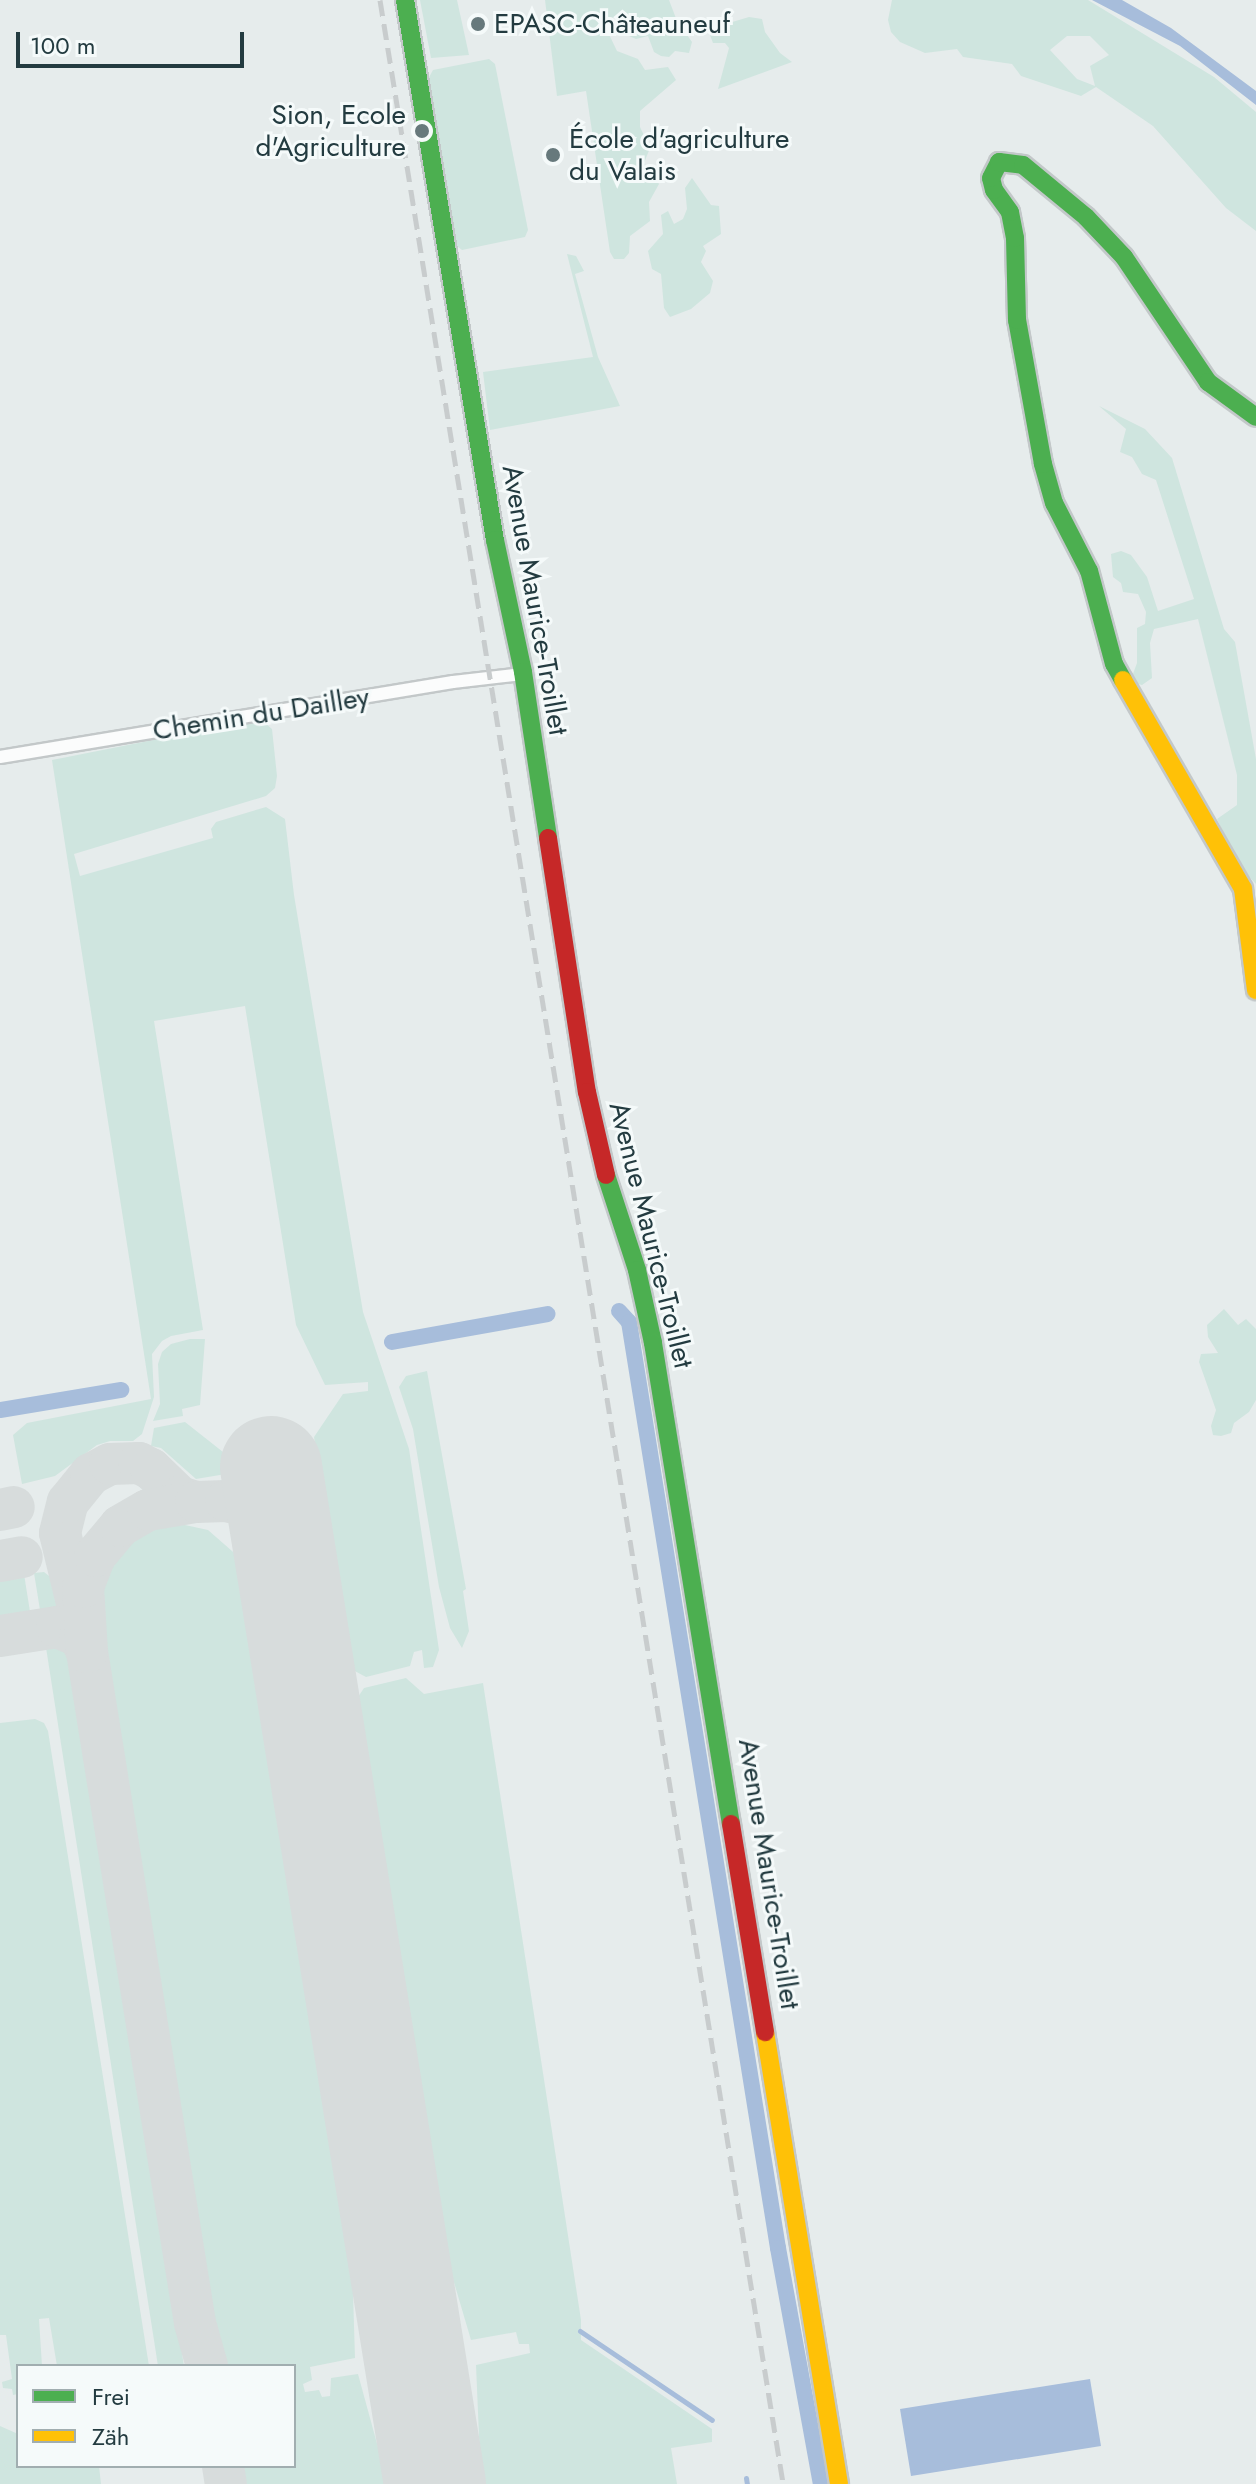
<!DOCTYPE html>
<meta charset="utf-8">
<style>
body{margin:0}
#map{position:relative;width:1256px;height:2484px;overflow:hidden;background:#e6ecec;font-family:Jost,sans-serif}
div>[style]{position:absolute}
[style*='--x']{left:calc(var(--x)*1px);top:calc(var(--y)*1px);width:calc(var(--w)*1px);rotate:calc(var(--a)*1deg)}
.green>*{inset:0;background:#cfe5df}
.water>*{inset:0;background:#a7bddb}
.stream>*{height:5px;margin:-2.5px;padding:0 2.5px;transform-origin:2.5px;border-radius:2.5px;background:#a7bddb}
.canal>*{height:16px;margin:-8px;padding:0 8px;transform-origin:8px;border-radius:8px;background:#a7bddb}
.taxiway>*{height:42px;margin:-21px;padding:0 21px;transform-origin:21px;border-radius:21px;background:#d7dcdc}
.runway>*{height:102px;margin:-51px;padding:0 51px;transform-origin:51px;border-radius:51px;background:#d7dcdc}
.roads{filter:drop-shadow(2px 0 #c3c8c9) drop-shadow(-2px 0 #c3c8c9) drop-shadow(0 2px #c3c8c9) drop-shadow(0 -2px #c3c8c9)}
.street>*{height:12px;margin:-6px;padding:0 6px;transform-origin:6px;border-radius:6px;background:#fbfcfc}
.fast>*{height:18px;margin:-9px;padding:0 9px;transform-origin:9px;border-radius:9px;background:#4caf50}
.slow>*{height:18px;margin:-9px;padding:0 9px;transform-origin:9px;border-radius:9px;background:#ffc107}
.jam>*{height:18px;margin:-9px;padding:0 9px;transform-origin:9px;border-radius:9px;background:#c62828}
.rail>*{height:5px;margin-top:-2.5px;transform-origin:0;background:repeating-linear-gradient(90deg,#c8cccd 0 16px,transparent 0 24px)}
.dots>*{width:22px;height:22px;translate:-50% -50%;box-sizing:border-box;border:4px solid #f5fafa;border-radius:50%}
span{translate:-50% -50%;white-space:nowrap;text-align:center;line-height:1.15;-webkit-text-stroke:6px #f5fafa;paint-order:stroke}
.poi-label{font-size:28px;color:#233b40}
.left{translate:0 -50%;text-align:left}
.right{translate:-100% -50%;text-align:right}
.street-label{font-size:28px;color:#233b40}
.legend{position:absolute;left:16px;top:2364px;width:280px;height:104px;box-sizing:border-box;background:#f5fafa;border:2px solid #a1aeb0;margin:0;padding:10px 14px;list-style:none;font-size:24px;color:#233b40}
.legend li{display:flex;align-items:center;gap:16px;height:40px}
.legend b{width:40px;border:2px solid #a1aeb0}
.scale{position:absolute;left:16px;top:32px;width:228px;height:36px;box-sizing:border-box;border:4px solid #233b40;border-top:0;padding-left:10px;font-size:24px;line-height:28px;white-space:nowrap;color:#233b40;-webkit-text-stroke:6px #f5fafa;paint-order:stroke}
</style>
<div id="map">
<div class="green">
<div style="clip-path:polygon(420px 0,457px 0,469px 55px,431px 58px)"></div>
<div style="clip-path:polygon(545px 0,669px 0,677px 21px,692px 42px,689px 53px,675px 51px,669px 57px,661px 56px,654px 52px,648px 36px,636px 39px,629px 36px,626px 12px,616px 18px,606px 17px,603px 22px,617px 51px,638px 59px,645px 70px,668px 67px,676px 80px,640px 111px,640px 127px,650px 148px,644px 163px,659px 184px,649px 202px,650px 221px,630px 236px,629px 253px,624px 259px,614px 259px,610px 252px,586px 91px,557px 96px)"></div>
<div style="clip-path:polygon(evenodd,892px 0,1088px 0,1214px 77px,1256px 112px,1256px 231px,1226px 208px,1153px 126px,1096px 87px,1081px 96px,1021px 76px,1012px 64px,963px 57px,957px 49px,925px 53px,900px 42px,891px 32px,888px 20px,892px 0,1067px 36px,1090px 36px,1109px 55px,1090px 66px,1095px 86px,1077px 79px,1050px 50px,1067px 36px)"></div>
<div style="clip-path:polygon(749px 17px,762px 19px,765px 32px,780px 53px,792px 62px,718px 89px,729px 48px,725px 43px,713px 43px,710px 35px,719px 26px)"></div>
<div style="clip-path:polygon(489px 59px,495px 64px,528px 230px,525px 237px,462px 250px,453px 243px,427px 81px,433px 70px)"></div>
<div style="clip-path:polygon(692px 178px,711px 205px,719px 206px,721px 234px,703px 246px,706px 251px,701px 262px,713px 281px,710px 293px,691px 309px,670px 317px,664px 308px,661px 274px,652px 269px,648px 251px,663px 234px,661px 215px,668px 211px,674px 224px,683px 219px,687px 209px,685px 188px)"></div>
<div style="clip-path:polygon(567px 254px,576px 256px,584px 271px,575px 274px,598px 357px,620px 406px,490px 430px,483px 372px,593px 357px)"></div>
<div style="clip-path:polygon(1099px 406px,1145px 429px,1172px 458px,1224px 629px,1235px 642px,1256px 759px,1256px 884px,1240px 867px,1217px 819px,1237px 805px,1237px 775px,1198px 619px,1154px 629px,1150px 643px,1152px 678px,1142px 685px,1130px 682px,1137px 663px,1137px 628px,1145px 624px,1146px 612px,1138px 594px,1123px 592px,1121px 583px,1113px 577px,1111px 554px,1121px 551px,1131px 555px,1147px 577px,1158px 611px,1194px 599px,1156px 480px,1142px 474px,1132px 457px,1120px 452px,1126px 429px)"></div>
<div style="clip-path:polygon(260px 719px,272px 729px,277px 776px,275px 788px,266px 796px,74px 854px,80px 876px,213px 838px,211px 829px,216px 822px,266px 807px,285px 819px,294px 895px,363px 1312px,409px 1449px,439px 1650px,433px 1667px,424px 1668px,422px 1650px,414px 1652px,410px 1666px,366px 1677px,351px 1669px,314px 1437px,343px 1394px,368px 1391px,368px 1382px,325px 1385px,296px 1325px,245px 1006px,154px 1021px,203px 1330px,171px 1336px,162px 1341px,152px 1354px,154px 1397px,142px 1434px,133px 1441px,110px 1441px,97px 1445px,55px 1476px,22px 1484px,13px 1435px,27px 1423px,151px 1399px,52px 760px)"></div>
<div style="clip-path:polygon(1224px 1309px,1238px 1325px,1246px 1319px,1256px 1329px,1256px 1400px,1249px 1412px,1234px 1423px,1231px 1433px,1221px 1436px,1213px 1435px,1211px 1426px,1216px 1410px,1199px 1362px,1201px 1354px,1218px 1353px,1208px 1337px,1207px 1325px)"></div>
<div style="clip-path:polygon(190px 1339px,205px 1339px,200px 1405px,182px 1409px,183px 1416px,153px 1421px,160px 1404px,158px 1364px,162px 1352px,171px 1344px)"></div>
<div style="clip-path:polygon(427px 1371px,466px 1589px,463px 1591px,469px 1631px,462px 1648px,450px 1628px,439px 1587px,413px 1429px,399px 1387px,406px 1376px)"></div>
<div style="clip-path:polygon(185px 1422px,223px 1452px,226px 1474px,196px 1479px,161px 1448px,151px 1446px,154px 1428px)"></div>
<div style="clip-path:polygon(185px 1525px,208px 1530px,240px 1558px,352px 2260px,355px 2358px,310px 2367px,312px 2380px,303px 2384px,305px 2392px,319px 2390px,322px 2397px,330px 2396px,331px 2378px,358px 2374px,388px 2484px,239px 2484px,236px 2466px,294px 2466px,294px 2366px,220px 2366px,98px 1608px,99px 1579px,111px 1554px,158px 1526px)"></div>
<div style="clip-path:polygon(44px 1572px,58px 1583px,61px 1600px,56px 1610px,41px 1616px,34px 1573px)"></div>
<div style="clip-path:polygon(24px 1574px,31px 1618px,0 1623px,0 1578px)"></div>
<div style="clip-path:polygon(52px 1640px,69px 1648px,184px 2366px,158px 2366px,45px 1641px)"></div>
<div style="clip-path:polygon(406px 1678px,424px 1694px,483px 1683px,581px 2320px,581px 2340px,712px 2429px,712px 2442px,671px 2448px,677px 2484px,481px 2484px,476px 2365px,530px 2353px,529px 2344px,519px 2344px,516px 2332px,471px 2340px,443px 2245px,359px 1719px,358px 1697px,364px 1688px)"></div>
<div style="clip-path:polygon(35px 1719px,44px 1723px,48px 1731px,149px 2366px,57px 2366px,49px 2318px,39px 2319px,42px 2366px,18px 2366px,18px 2394px,13px 2395px,12px 2389px,3px 2388px,2px 2382px,12px 2379px,6px 2335px,0 2335px,0 1723px)"></div>
<div style="clip-path:polygon(0 2426px,18px 2434px,18px 2466px,99px 2466px,101px 2484px,0 2484px)"></div>
</div>
<div class="water">
<div style="clip-path:polygon(1092px 0,1122px 0,1171px 28px,1256px 91px,1256px 105px,1180px 46px)"></div>
<div style="clip-path:polygon(1090px 2379px,1101px 2446px,911px 2476px,900px 2409px)"></div>
</div>
<div class="stream">
<div style="--x:580;--y:2331;--w:159;--a:34"></div>
<div style="--x:746;--y:2478;--w:6;--a:81"></div>
</div>
<div class="canal">
<div style="--x:619;--y:1311;--w:15;--a:48"></div>
<div style="--x:629;--y:1322;--w:938;--a:80.86"></div>
<div style="--x:778;--y:2248;--w:240;--a:79.7"></div>
<div style="--x:392;--y:1342;--w:158;--a:-10.2"></div>
<div style="--x:0;--y:1410;--w:123;--a:-9.4"></div>
</div>
<div class="taxiway">
<div style="--x:0;--y:1510;--w:14;--a:-12"></div>
<div style="--x:0;--y:1561;--w:22;--a:-10"></div>
<div style="--x:79;--y:1611;--w:80;--a:-103.7"></div>
<div style="--x:60;--y:1533;--w:32;--a:-76"></div>
<div style="--x:68;--y:1502;--w:36;--a:-51"></div>
<div style="--x:91;--y:1474;--w:21;--a:-28"></div>
<div style="--x:110;--y:1464;--w:29;--a:-2"></div>
<div style="--x:139;--y:1463;--w:13;--a:27"></div>
<div style="--x:151;--y:1469;--w:40;--a:44"></div>
<div style="--x:180;--y:1497;--w:17;--a:17"></div>
<div style="--x:0;--y:1636;--w:58;--a:-9"></div>
<div style="--x:57;--y:1627;--w:25;--a:23"></div>
<div style="--x:80;--y:1637;--w:17;--a:65"></div>
<div style="--x:207;--y:2366;--w:45;--a:-105.6"></div>
<div style="--x:195;--y:2323;--w:680;--a:-99.14"></div>
<div style="--x:87;--y:1652;--w:65;--a:-93.5"></div>
<div style="--x:83;--y:1587;--w:33;--a:-69"></div>
<div style="--x:95;--y:1556;--w:39;--a:-50"></div>
<div style="--x:120;--y:1526;--w:32;--a:-30"></div>
<div style="--x:148;--y:1510;--w:49;--a:-9.5"></div>
<div style="--x:196;--y:1502;--w:30;--a:-2"></div>
<div style="--x:226;--y:1501;--w:27;--a:13"></div>
<div style="--x:252;--y:1507;--w:30;--a:45"></div>
<div style="--x:273;--y:1528;--w:35;--a:66"></div>
<div style="--x:223;--y:2466;--w:18;--a:81"></div>
</div>
<div class="runway">
<div style="--x:271;--y:1467;--w:1030;--a:80.84"></div>
</div>
<div class="roads">
<div class="street">
<div style="--x:0;--y:757;--w:459;--a:-9.4"></div>
<div style="--x:453;--y:682;--w:70;--a:-6.5"></div>
</div>
<div class="fast">
<div style="--x:405;--y:0;--w:547;--a:80.54"></div>
<div style="--x:495;--y:540;--w:135;--a:78"></div>
<div style="--x:523;--y:672;--w:168;--a:81.4"></div>
<div style="--x:1123;--y:680;--w:18;--a:-119"></div>
<div style="--x:1114;--y:664;--w:96;--a:-105"></div>
<div style="--x:1089;--y:571;--w:76;--a:-117.2"></div>
<div style="--x:1054;--y:503;--w:41;--a:-105.8"></div>
<div style="--x:1043;--y:464;--w:146;--a:-100.2"></div>
<div style="--x:1017;--y:320;--w:82;--a:-91.4"></div>
<div style="--x:1015;--y:238;--w:26;--a:-101"></div>
<div style="--x:1010;--y:212;--w:27;--a:-126"></div>
<div style="--x:994;--y:190;--w:12;--a:-104"></div>
<div style="--x:991;--y:178;--w:18;--a:-63"></div>
<div style="--x:999;--y:162;--w:24;--a:7"></div>
<div style="--x:1023;--y:165;--w:82;--a:39.5"></div>
<div style="--x:1086;--y:217;--w:55;--a:46.5"></div>
<div style="--x:1124;--y:257;--w:151;--a:56.1"></div>
<div style="--x:1208;--y:382;--w:59;--a:36.1"></div>
<div style="--x:606;--y:1175;--w:100;--a:71.9"></div>
<div style="--x:637;--y:1270;--w:75;--a:77.6"></div>
<div style="--x:653;--y:1343;--w:487;--a:80.8"></div>
</div>
<div class="slow">
<div style="--x:1123;--y:680;--w:241;--a:60.1"></div>
<div style="--x:1243;--y:889;--w:102;--a:82.7"></div>
<div style="--x:765;--y:2032;--w:458;--a:80.7"></div>
</div>
<div class="jam">
<div style="--x:548;--y:838;--w:257;--a:81.3"></div>
<div style="--x:587;--y:1092;--w:85;--a:77.1"></div>
<div style="--x:731;--y:1824;--w:211;--a:80.7"></div>
</div>
</div>
<div class="rail">
<div style="--x:380;--y:0;--w:2516;--a:80.78"></div>
</div>
<div class="dots">
<div style="left:478px;top:24px;background:#67797c"></div>
<div style="left:422px;top:131px;background:#67797c"></div>
<div style="left:553px;top:155px;background:#67797c"></div>
</div>
<div class="poi-label">
<span class="left" style="left:494px;top:24px">EPASC-Châteauneuf</span>
<span class="right" style="left:406px;top:131px">Sion, Ecole<br>d'Agriculture</span>
<span class="left" style="left:569px;top:155px">École d'agriculture<br>du Valais</span>
</div>
<div class="street-label">
<span style="left:535px;top:600px;rotate:80deg">Avenue Maurice-Troillet</span>
<span style="left:261px;top:714px;rotate:-9deg">Chemin du Dailley</span>
<span style="left:651px;top:1235px;rotate:76deg">Avenue Maurice-Troillet</span>
<span style="left:769px;top:1874px;rotate:81deg">Avenue Maurice-Troillet</span>
</div>
<ul class="legend">
<li><b style="height:10px;background:#4caf50"></b>Frei</li>
<li><b style="height:10px;background:#ffc107"></b>Zäh</li>
</ul>
<div class="scale">100 m</div>
</div>
